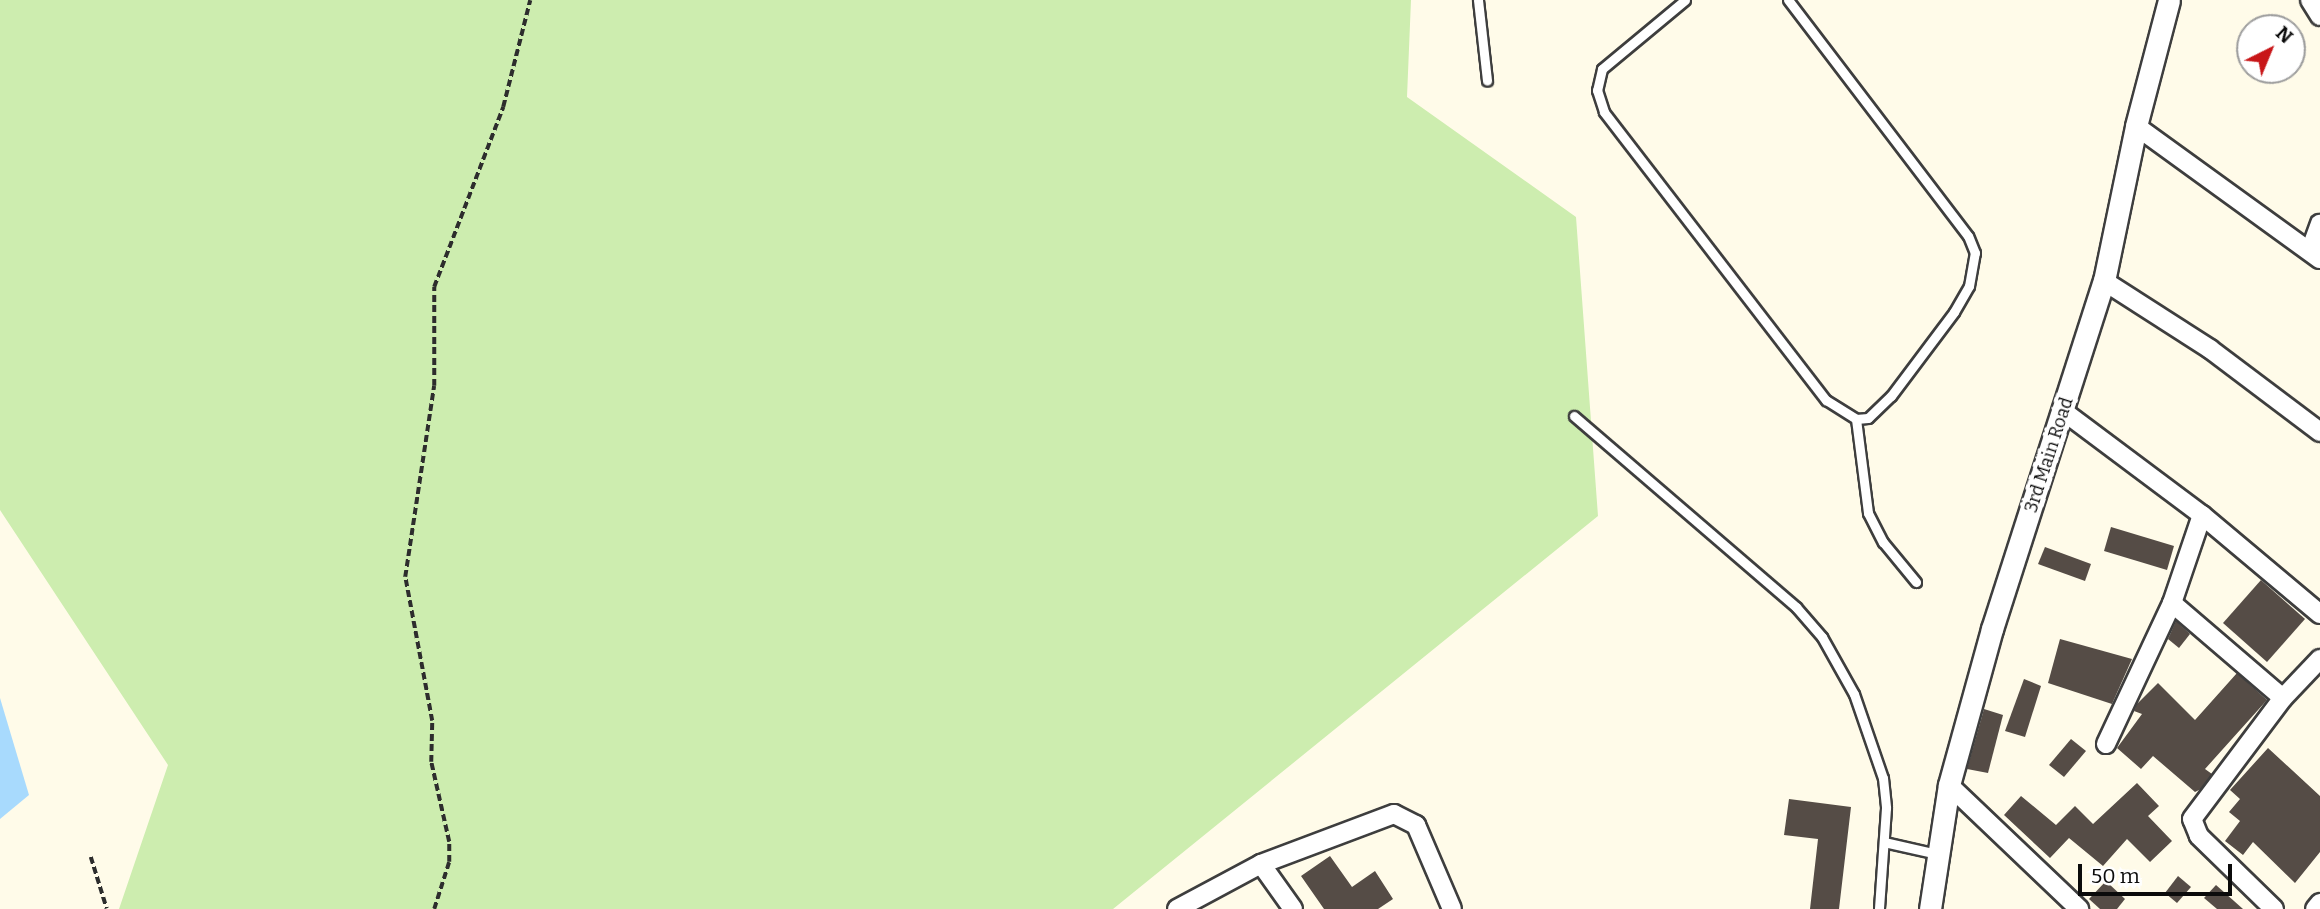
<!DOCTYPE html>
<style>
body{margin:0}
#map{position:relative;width:2320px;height:909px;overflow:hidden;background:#fffbe9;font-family:Bitter,serif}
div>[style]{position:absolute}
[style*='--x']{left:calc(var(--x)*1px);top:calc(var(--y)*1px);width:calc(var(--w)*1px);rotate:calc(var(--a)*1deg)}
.green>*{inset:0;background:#cdedaf}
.water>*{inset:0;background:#a8dafd}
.building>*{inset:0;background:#554c46}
.path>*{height:3.5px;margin-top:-1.75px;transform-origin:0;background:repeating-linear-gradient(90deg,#2d2d2d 0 7px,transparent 0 10.5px)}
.roads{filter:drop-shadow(2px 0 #3e3e3e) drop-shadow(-2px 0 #3e3e3e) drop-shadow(0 2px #3e3e3e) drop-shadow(0 -2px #3e3e3e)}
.service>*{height:9px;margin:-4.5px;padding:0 4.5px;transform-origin:4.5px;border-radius:4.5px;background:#fff}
.minor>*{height:18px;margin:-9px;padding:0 9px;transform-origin:9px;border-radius:9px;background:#fff}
.tertiary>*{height:21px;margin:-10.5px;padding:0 10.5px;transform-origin:10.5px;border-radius:10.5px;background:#fff}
span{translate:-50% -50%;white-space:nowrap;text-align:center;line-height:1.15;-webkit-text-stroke:7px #fff;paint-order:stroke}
.street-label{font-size:18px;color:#0b0b0b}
.north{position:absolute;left:2236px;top:14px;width:70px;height:70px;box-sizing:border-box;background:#fff;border:2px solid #9d9d9d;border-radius:50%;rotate:43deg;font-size:19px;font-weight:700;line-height:28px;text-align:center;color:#0b0b0b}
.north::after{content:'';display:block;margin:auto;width:24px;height:32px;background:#c81618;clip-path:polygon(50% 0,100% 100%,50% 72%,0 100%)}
.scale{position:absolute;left:2078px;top:864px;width:154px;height:32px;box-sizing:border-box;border:4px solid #0b0b0b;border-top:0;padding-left:9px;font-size:21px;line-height:24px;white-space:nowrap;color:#0b0b0b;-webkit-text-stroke:5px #fff;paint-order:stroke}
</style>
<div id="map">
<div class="green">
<div style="clip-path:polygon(0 0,1411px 0,1407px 97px,1576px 217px,1598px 516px,1113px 909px,119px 909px,168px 765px,0 510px)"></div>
</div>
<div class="water">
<div style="clip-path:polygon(0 698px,29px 795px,0 819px)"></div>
</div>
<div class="building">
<div style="clip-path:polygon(2111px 527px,2174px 546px,2167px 570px,2104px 551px)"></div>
<div style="clip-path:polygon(2045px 547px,2091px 564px,2085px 581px,2038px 564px)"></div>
<div style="clip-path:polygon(2261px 580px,2305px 619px,2267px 662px,2223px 623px)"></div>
<div style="clip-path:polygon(2176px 621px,2190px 634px,2179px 648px,2168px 639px)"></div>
<div style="clip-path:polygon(2060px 639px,2132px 659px,2112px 704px,2048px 683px)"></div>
<div style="clip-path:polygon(2237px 673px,2267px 700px,2205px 769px,2212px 774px,2201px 789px,2195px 792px,2153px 756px,2141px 769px,2117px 748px,2142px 714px,2134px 711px,2137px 704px,2158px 683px,2195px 720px)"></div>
<div style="clip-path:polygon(2024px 679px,2041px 686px,2025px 737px,2005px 731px)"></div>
<div style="clip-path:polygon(1984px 709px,2003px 715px,1988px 773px,1967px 769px)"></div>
<div style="clip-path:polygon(2071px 739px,2086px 751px,2064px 777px,2049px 765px)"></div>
<div style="clip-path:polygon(2268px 748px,2320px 796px,2320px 852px,2295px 883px,2253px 842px,2243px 855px,2225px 841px,2240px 821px,2229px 812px,2240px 799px,2230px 790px)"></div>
<div style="clip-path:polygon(2137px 783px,2159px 806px,2148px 816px,2172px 841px,2150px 862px,2127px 839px,2103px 866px,2069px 838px,2050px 858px,2004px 815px,2021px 796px,2056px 825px,2075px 806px,2093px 824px)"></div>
<div style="clip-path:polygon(1789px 799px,1851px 807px,1839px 909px,1810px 909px,1818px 839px,1784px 835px)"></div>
<div style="clip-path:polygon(1330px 856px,1352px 887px,1375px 871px,1393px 899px,1378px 909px,1324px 909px,1301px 876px)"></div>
<div style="clip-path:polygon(2178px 876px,2191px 887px,2177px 903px,2165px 893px)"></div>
<div style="clip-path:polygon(2106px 881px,2125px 899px,2117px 909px,2100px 909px,2089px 899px)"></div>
<div style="clip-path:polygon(2216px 885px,2243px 909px,2217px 909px,2204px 898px)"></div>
</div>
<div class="path">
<div style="--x:91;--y:857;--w:54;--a:72.9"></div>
<div style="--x:434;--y:909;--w:49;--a:-72.3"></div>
<div style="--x:449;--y:862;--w:20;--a:-90"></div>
<div style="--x:449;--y:842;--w:82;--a:-102.7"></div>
<div style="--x:431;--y:762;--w:41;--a:-88.6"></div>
<div style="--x:432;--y:721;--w:147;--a:-100.6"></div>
<div style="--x:405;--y:577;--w:193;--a:-81.4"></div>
<div style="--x:434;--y:386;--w:99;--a:-90"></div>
<div style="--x:434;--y:287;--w:193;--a:-69"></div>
<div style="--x:503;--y:107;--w:110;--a:-75.8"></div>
</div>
<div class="roads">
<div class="service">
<div style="--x:1478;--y:0;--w:81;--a:83.6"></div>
<div style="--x:1685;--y:0;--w:108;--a:140.3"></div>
<div style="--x:1602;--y:69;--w:22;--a:103"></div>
<div style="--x:1597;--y:90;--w:23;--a:72"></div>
<div style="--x:1604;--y:112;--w:364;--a:52.4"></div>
<div style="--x:1826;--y:400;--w:36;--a:32"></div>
<div style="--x:1856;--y:419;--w:12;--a:-5"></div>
<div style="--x:1868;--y:418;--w:32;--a:-44"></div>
<div style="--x:1891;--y:396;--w:105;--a:-53.1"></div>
<div style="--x:1954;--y:312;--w:30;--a:-60"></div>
<div style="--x:1969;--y:286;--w:34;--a:-80"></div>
<div style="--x:1975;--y:253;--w:18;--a:-112"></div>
<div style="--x:1968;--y:236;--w:297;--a:-127.3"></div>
<div style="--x:1574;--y:416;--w:293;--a:40.7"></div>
<div style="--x:1796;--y:607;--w:40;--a:49"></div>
<div style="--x:1822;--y:637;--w:65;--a:60.7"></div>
<div style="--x:1854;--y:694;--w:89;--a:71"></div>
<div style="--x:1883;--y:778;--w:30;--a:84"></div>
<div style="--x:1886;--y:808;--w:101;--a:94"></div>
<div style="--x:1856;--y:419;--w:95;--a:82.7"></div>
<div style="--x:1868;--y:513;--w:33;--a:63"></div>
<div style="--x:1883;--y:542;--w:52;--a:50.5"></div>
<div style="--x:1884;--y:842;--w:54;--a:12.8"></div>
</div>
<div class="minor">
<div style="--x:2310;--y:0;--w:19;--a:58"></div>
<div style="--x:2136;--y:126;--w:227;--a:35.9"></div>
<div style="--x:2310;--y:251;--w:29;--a:-70"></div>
<div style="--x:2104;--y:281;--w:126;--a:32.7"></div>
<div style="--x:2210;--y:349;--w:138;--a:37"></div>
<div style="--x:2063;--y:411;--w:174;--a:36.8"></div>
<div style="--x:2202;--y:515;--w:154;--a:40"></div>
<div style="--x:2202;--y:515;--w:93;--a:108.8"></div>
<div style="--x:2172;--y:603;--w:146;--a:40.6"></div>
<div style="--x:2106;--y:744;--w:156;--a:-64.9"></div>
<div style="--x:1949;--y:785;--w:180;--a:43.6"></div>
<div style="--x:1261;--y:864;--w:55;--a:54.6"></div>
<div style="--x:1177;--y:909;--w:95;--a:-28.2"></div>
<div style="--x:1261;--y:864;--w:142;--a:-20.6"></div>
<div style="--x:1394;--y:814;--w:25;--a:27"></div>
<div style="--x:1416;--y:825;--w:91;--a:66.8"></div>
<div style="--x:2274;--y:909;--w:105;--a:-135.8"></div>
<div style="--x:2199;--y:836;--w:18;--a:-112"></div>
<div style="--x:2192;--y:819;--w:151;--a:-53.1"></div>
<div style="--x:2283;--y:698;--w:54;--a:-46.5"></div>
<div style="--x:2315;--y:909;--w:8;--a:-50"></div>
</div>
<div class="tertiary">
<div style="--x:1930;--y:909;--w:125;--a:-81.3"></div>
<div style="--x:1949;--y:785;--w:162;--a:-74.6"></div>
<div style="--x:1992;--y:629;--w:366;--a:-72.2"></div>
<div style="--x:2104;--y:281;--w:158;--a:-78.3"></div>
<div style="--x:2136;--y:126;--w:130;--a:-75.3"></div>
</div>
</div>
<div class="street-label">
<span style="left:2049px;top:455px;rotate:-72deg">3rd Main Road</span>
</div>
<div class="north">N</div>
<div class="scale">50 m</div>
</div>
